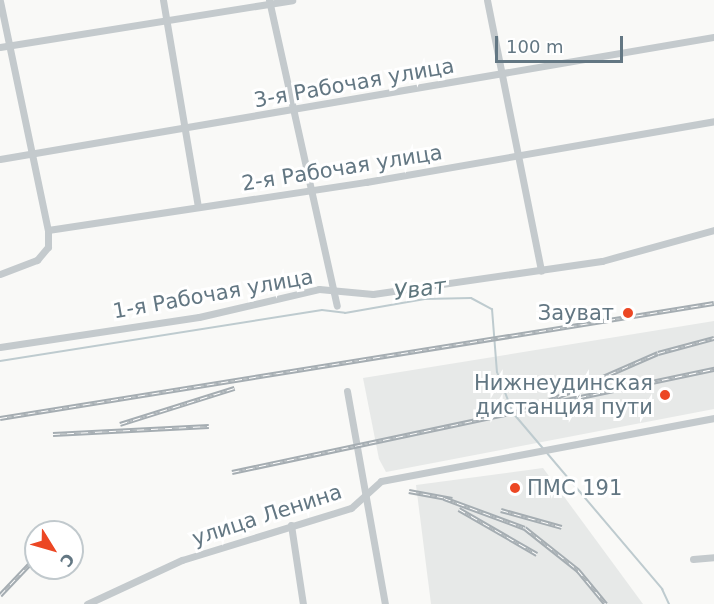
<!DOCTYPE html>
<meta charset="utf-8">
<style>
body{margin:0}
#map{position:relative;width:714px;height:604px;overflow:hidden;background:#f9f9f7;font-family:"DejaVu Sans",sans-serif}
div>[style]{position:absolute}
[style*='--x']{left:calc(var(--x)*1px);top:calc(var(--y)*1px);width:calc(var(--w)*1px);rotate:calc(var(--a)*1deg)}
.built>*{inset:0;background:#e7e9e8}
.stream>*{height:2px;margin:-1px;padding:0 1px;transform-origin:1px;border-radius:1px;background:#becbcf}
.street>*{height:7px;margin:-3.5px;padding:0 3.5px;transform-origin:3.5px;border-radius:3.5px;background:#c4cacd}
.rail>*{height:4.5px;margin-top:-2.25px;transform-origin:0;background:repeating-linear-gradient(90deg,#fff 0 7px,#a5adb2 0 14px);box-sizing:border-box;border-block:2px solid #a5adb2}
.dots>*{width:16px;height:16px;translate:-50% -50%;box-sizing:border-box;border:3px solid #fff;border-radius:50%}
span{translate:-50% -50%;white-space:nowrap;text-align:center;line-height:1.15;-webkit-text-stroke:6px #fff;paint-order:stroke}
.street-label{font-size:21px;color:#637783}
.poi-label{font-size:21px;color:#637783}
.right{translate:-100% -50%;text-align:right}
.left{translate:0 -50%;text-align:left}
.water-label{font-size:22px;color:#5e767d;font-style:italic}
.north{position:absolute;left:24px;top:520px;width:60px;height:60px;box-sizing:border-box;background:#fff;border:2px solid #c1c9cd;border-radius:50%;rotate:127deg;font-size:16px;font-weight:700;line-height:24px;text-align:center;color:#637783}
.north::after{content:'';display:block;margin:auto;width:21px;height:27px;background:#ec4724;clip-path:polygon(50% 0,100% 100%,50% 72%,0 100%)}
.scale{position:absolute;left:495px;top:36px;width:128px;height:27px;box-sizing:border-box;border:3px solid #637783;border-top:0;padding-left:8px;font-size:18px;line-height:21px;white-space:nowrap;color:#637783;-webkit-text-stroke:4px #fff;paint-order:stroke}
</style>
<div id="map">
<div class="built">
<div style="clip-path:polygon(714px 321px,714px 409px,386px 472px,379px 459px,363px 378px)"></div>
<div style="clip-path:polygon(543px 468px,643px 604px,431px 604px,416px 485px)"></div>
</div>
<div class="stream">
<div style="--x:0;--y:361;--w:326;--a:-9"></div>
<div style="--x:322;--y:310;--w:23;--a:7"></div>
<div style="--x:345;--y:313;--w:81;--a:-9.9"></div>
<div style="--x:425;--y:299;--w:46;--a:-1.2"></div>
<div style="--x:471;--y:298;--w:24;--a:28"></div>
<div style="--x:492;--y:309;--w:63;--a:85.5"></div>
<div style="--x:497;--y:372;--w:44;--a:68.7"></div>
<div style="--x:513;--y:413;--w:231;--a:49.7"></div>
<div style="--x:662;--y:589;--w:17;--a:65"></div>
</div>
<div class="street">
<div style="--x:163;--y:0;--w:209;--a:80.4"></div>
<div style="--x:269;--y:0;--w:313;--a:77.5"></div>
<div style="--x:487;--y:0;--w:276;--a:78.7"></div>
<div style="--x:0;--y:1;--w:234;--a:78.2"></div>
<div style="--x:0;--y:47;--w:296;--a:-9.1"></div>
<div style="--x:0;--y:159;--w:724;--a:-9.7"></div>
<div style="--x:0;--y:274;--w:40;--a:-21"></div>
<div style="--x:37;--y:260;--w:17;--a:-50"></div>
<div style="--x:48;--y:247;--w:17;--a:-90"></div>
<div style="--x:48;--y:230;--w:322;--a:-8.6"></div>
<div style="--x:366;--y:182;--w:353;--a:-9.9"></div>
<div style="--x:0;--y:347;--w:201;--a:-8.6"></div>
<div style="--x:199;--y:317;--w:123;--a:-13.1"></div>
<div style="--x:319;--y:289;--w:54;--a:5.3"></div>
<div style="--x:373;--y:294;--w:231;--a:-8.2"></div>
<div style="--x:602;--y:261;--w:116;--a:-15.5"></div>
<div style="--x:347;--y:391;--w:216;--a:79.9"></div>
<div style="--x:291;--y:525;--w:80;--a:81.4"></div>
<div style="--x:693;--y:559;--w:21;--a:-5"></div>
<div style="--x:87;--y:604;--w:105;--a:-24.9"></div>
<div style="--x:182;--y:560;--w:177;--a:-17.1"></div>
<div style="--x:351;--y:508;--w:40;--a:-42"></div>
<div style="--x:381;--y:481;--w:339;--a:-10.7"></div>
</div>
<div class="rail">
<div style="--x:552;--y:403;--w:166;--a:-11.9"></div>
<div style="--x:0;--y:418;--w:723;--a:-9.15"></div>
<div style="--x:120;--y:424;--w:120;--a:-17.5"></div>
<div style="--x:53;--y:434;--w:156;--a:-2.9"></div>
<div style="--x:232;--y:472;--w:307;--a:-12"></div>
<div style="--x:532;--y:408;--w:137;--a:-23.6"></div>
<div style="--x:658;--y:353;--w:58;--a:-15"></div>
<div style="--x:409;--y:491;--w:44;--a:10.5"></div>
<div style="--x:444;--y:498;--w:86;--a:20.3"></div>
<div style="--x:525;--y:528;--w:68;--a:38.4"></div>
<div style="--x:578;--y:570;--w:44;--a:50.5"></div>
<div style="--x:459;--y:509;--w:90;--a:30"></div>
<div style="--x:501;--y:510;--w:63;--a:15.6"></div>
<div style="--x:69;--y:532;--w:3;--a:-45"></div>
<div style="--x:0;--y:595;--w:52;--a:-46.5"></div>
</div>
<div class="dots">
<div style="left:628px;top:313px;background:#ec4724"></div>
<div style="left:665px;top:395px;background:#ec4724"></div>
<div style="left:515px;top:488px;background:#ec4724"></div>
</div>
<div class="street-label">
<span style="left:354px;top:83px;rotate:-10deg">3-я Рабочая улица</span>
<span style="left:342px;top:168px;rotate:-9deg">2-я Рабочая улица</span>
<span style="left:213px;top:294px;rotate:-10deg">1-я Рабочая улица</span>
<span style="left:267px;top:515px;rotate:-18deg">улица Ленина</span>
</div>
<div class="poi-label">
<span class="right" style="left:614px;top:313px">Зауват</span>
<span class="right" style="left:653px;top:395px">Нижнеудинская<br>дистанция пути</span>
<span class="left" style="left:527px;top:488px">ПМС 191</span>
</div>
<div class="water-label">
<span style="left:420px;top:289px;rotate:-8deg">Уват</span>
</div>
<div class="north">С</div>
<div class="scale">100 m</div>
</div>
